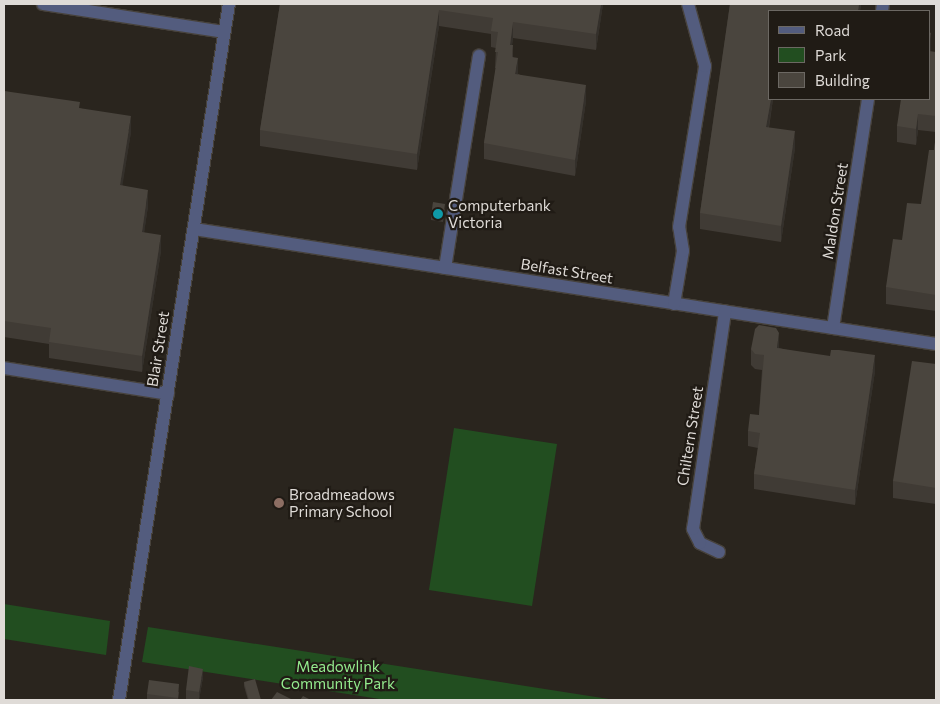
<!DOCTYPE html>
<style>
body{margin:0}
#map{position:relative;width:940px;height:704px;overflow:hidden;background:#2a251e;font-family:Commissioner,sans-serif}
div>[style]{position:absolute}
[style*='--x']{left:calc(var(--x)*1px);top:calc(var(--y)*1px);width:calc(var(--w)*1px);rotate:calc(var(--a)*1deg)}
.green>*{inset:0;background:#224e20}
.roads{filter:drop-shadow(1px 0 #47423c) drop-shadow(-1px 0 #47423c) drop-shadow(0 1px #47423c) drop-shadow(0 -1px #47423c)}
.minor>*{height:12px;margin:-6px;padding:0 6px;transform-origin:6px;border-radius:6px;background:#535c7e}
.wall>*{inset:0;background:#403b35}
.shaded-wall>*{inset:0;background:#34302b}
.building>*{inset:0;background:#4a453e}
.dots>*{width:14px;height:14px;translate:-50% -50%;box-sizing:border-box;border:2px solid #201b15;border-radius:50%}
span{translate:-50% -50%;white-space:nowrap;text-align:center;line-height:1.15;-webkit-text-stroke:4.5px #201b15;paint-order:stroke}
.poi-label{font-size:15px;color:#dfdbd7}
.left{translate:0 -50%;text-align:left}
.street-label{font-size:15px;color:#dfdbd7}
.park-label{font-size:15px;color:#94ec8e}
.frame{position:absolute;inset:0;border:5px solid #dfdbd7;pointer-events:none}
.legend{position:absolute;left:768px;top:10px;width:162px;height:90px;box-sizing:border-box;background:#201b15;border:1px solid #6c6863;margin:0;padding:6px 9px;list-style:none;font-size:15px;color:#dfdbd7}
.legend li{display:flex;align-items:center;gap:10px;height:25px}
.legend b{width:25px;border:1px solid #6c6863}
</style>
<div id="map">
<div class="green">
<div style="clip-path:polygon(454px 428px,557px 444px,532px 606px,429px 590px)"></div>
<div style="clip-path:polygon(4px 604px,110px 621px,106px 655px,4px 639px)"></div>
<div style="clip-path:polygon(148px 627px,615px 700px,386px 700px,142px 662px)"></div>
</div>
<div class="roads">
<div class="minor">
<div style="--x:43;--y:4;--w:183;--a:8.8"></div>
<div style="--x:882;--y:11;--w:7;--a:-82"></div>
<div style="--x:194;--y:229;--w:751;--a:8.81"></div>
<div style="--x:445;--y:268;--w:215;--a:-80.9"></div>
<div style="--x:674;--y:304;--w:54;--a:-80.4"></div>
<div style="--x:683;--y:251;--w:24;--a:-99"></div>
<div style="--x:679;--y:227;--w:163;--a:-80.8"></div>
<div style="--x:705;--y:66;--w:64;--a:-105.3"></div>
<div style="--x:833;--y:328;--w:232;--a:-81.3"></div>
<div style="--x:4;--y:368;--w:166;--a:9"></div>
<div style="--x:719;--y:552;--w:21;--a:-155"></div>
<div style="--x:700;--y:543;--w:16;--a:-117"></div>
<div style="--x:693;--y:529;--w:220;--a:-81.6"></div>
<div style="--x:119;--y:700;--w:705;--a:-81.02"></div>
</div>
</div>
<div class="wall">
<div style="clip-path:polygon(280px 4px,603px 4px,596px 50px,513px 38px,512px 45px,513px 57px,518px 74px,586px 101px,575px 176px,484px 159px,484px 143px,496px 68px,495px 68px,496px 48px,491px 47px,491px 34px,439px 26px,417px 170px,260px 146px,260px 130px)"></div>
<div style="clip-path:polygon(730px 4px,861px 4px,860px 11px,769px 11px,769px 99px,773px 99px,769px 128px,795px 148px,781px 242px,700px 229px,700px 213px)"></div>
<div style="clip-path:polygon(929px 32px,931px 49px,931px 52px,936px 52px,936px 132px,918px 130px,916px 145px,897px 142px,897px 126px)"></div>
<div style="clip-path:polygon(4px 91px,80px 108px,131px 132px,122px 185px,148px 206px,144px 232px,161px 251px,142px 372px,49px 358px,49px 344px,4px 337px)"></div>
<div style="clip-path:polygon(936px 134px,936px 311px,886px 304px,886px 287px,902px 240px,921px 204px,934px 150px)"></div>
<div style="clip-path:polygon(445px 209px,443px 222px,431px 220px,431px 216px)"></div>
<div style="clip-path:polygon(779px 348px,875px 371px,855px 505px,754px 489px,754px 474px,758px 448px,748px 446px,748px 431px,759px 415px,762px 370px,755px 369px,751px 365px,751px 349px)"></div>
<div style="clip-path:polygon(936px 364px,936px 504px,893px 498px,893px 481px)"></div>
<div style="clip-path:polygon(203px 677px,199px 700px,186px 699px,186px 690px)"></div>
<div style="clip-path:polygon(244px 682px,261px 700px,248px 700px,244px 686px)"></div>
<div style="clip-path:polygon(179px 692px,178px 700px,147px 700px,147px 694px)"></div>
</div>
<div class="shaded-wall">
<div style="clip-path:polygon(601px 4px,603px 4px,596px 50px,596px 34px)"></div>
<div style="clip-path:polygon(859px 4px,861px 4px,860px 11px,858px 11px)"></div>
<div style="clip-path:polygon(439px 10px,439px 26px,417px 170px,417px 154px)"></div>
<div style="clip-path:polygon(513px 22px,513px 38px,510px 61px,510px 45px)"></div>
<div style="clip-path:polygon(931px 33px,931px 49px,929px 63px,929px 47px)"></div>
<div style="clip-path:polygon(518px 58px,518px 74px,515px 90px,515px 74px)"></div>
<div style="clip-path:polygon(586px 85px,586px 101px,575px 176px,575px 160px)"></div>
<div style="clip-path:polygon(771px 99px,773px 99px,766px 143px,766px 127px)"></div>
<div style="clip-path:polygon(918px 114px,918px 130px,916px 145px,916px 129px)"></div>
<div style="clip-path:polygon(131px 116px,131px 132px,120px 201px,120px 185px)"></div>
<div style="clip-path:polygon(795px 131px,795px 148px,781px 242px,781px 226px)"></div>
<div style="clip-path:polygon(148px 190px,148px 206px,142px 248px,142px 232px)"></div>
<div style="clip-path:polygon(161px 235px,161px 251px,142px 372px,142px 356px)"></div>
<div style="clip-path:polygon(779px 333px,779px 348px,777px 348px)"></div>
<div style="clip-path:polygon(875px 355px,875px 371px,855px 505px,855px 490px)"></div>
<div style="clip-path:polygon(203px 669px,203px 677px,199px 700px,199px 692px)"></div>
</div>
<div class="building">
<div style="clip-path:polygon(280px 4px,601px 4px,596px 34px,513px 22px,510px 45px,513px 45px,512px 57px,518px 58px,515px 74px,586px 85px,575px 160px,484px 143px,498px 52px,495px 52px,498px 32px,491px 31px,493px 18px,439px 10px,417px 154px,260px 130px)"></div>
<div style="clip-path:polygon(730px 4px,859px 4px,858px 11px,769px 11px,769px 99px,771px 99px,766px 127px,795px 131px,781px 226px,700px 213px)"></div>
<div style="clip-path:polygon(929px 32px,931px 33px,929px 47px)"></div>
<div style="clip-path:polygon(929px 51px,936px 52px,936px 116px,918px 114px,916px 129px,897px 126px,901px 99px,929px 99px)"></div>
<div style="clip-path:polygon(4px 91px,80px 102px,79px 108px,131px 116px,120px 185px,148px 190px,142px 232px,161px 235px,142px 356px,49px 342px,51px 328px,4px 321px)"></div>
<div style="clip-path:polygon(936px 134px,936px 295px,886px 287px,893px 239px,902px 240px,907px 203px,921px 204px,929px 150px,934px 150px)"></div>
<div style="clip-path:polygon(433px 202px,445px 204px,443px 218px,431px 216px)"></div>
<div style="clip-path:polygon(759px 325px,776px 328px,779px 333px,777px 348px,830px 356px,831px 350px,839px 350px,875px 355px,855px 490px,754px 474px,760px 433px,748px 431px,750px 414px,759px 415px,764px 355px,755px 354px,751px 349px,755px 329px)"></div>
<div style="clip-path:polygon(912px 361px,936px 364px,936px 488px,893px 481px)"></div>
<div style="clip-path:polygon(189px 666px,203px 669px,199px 692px,186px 690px)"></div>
<div style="clip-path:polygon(255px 679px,261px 700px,249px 700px,244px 682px)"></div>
<div style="clip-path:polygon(149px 680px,179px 684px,178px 698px,147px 694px)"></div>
<div style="clip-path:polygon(277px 692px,293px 700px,271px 700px)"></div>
<div style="clip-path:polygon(303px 696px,311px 700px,300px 700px)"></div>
</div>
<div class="dots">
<div style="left:438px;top:214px;background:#0f9aa8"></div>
<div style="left:279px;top:503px;background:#8d6e63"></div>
</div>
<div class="poi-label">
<span class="left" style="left:448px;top:214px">Computerbank<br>Victoria</span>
<span class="left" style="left:289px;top:503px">Broadmeadows<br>Primary School</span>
</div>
<div class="street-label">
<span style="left:835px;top:211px;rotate:-81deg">Maldon Street</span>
<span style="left:567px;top:271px;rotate:9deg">Belfast Street</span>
<span style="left:158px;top:349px;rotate:-81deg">Blair Street</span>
<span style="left:690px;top:436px;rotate:-81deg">Chiltern Street</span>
</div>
<div class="park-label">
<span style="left:338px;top:675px">Meadowlink<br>Community Park</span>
</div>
<div class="frame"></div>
<ul class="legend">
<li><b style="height:6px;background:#535c7e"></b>Road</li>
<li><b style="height:14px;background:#224e20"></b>Park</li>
<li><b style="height:14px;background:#4a453e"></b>Building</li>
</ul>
</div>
